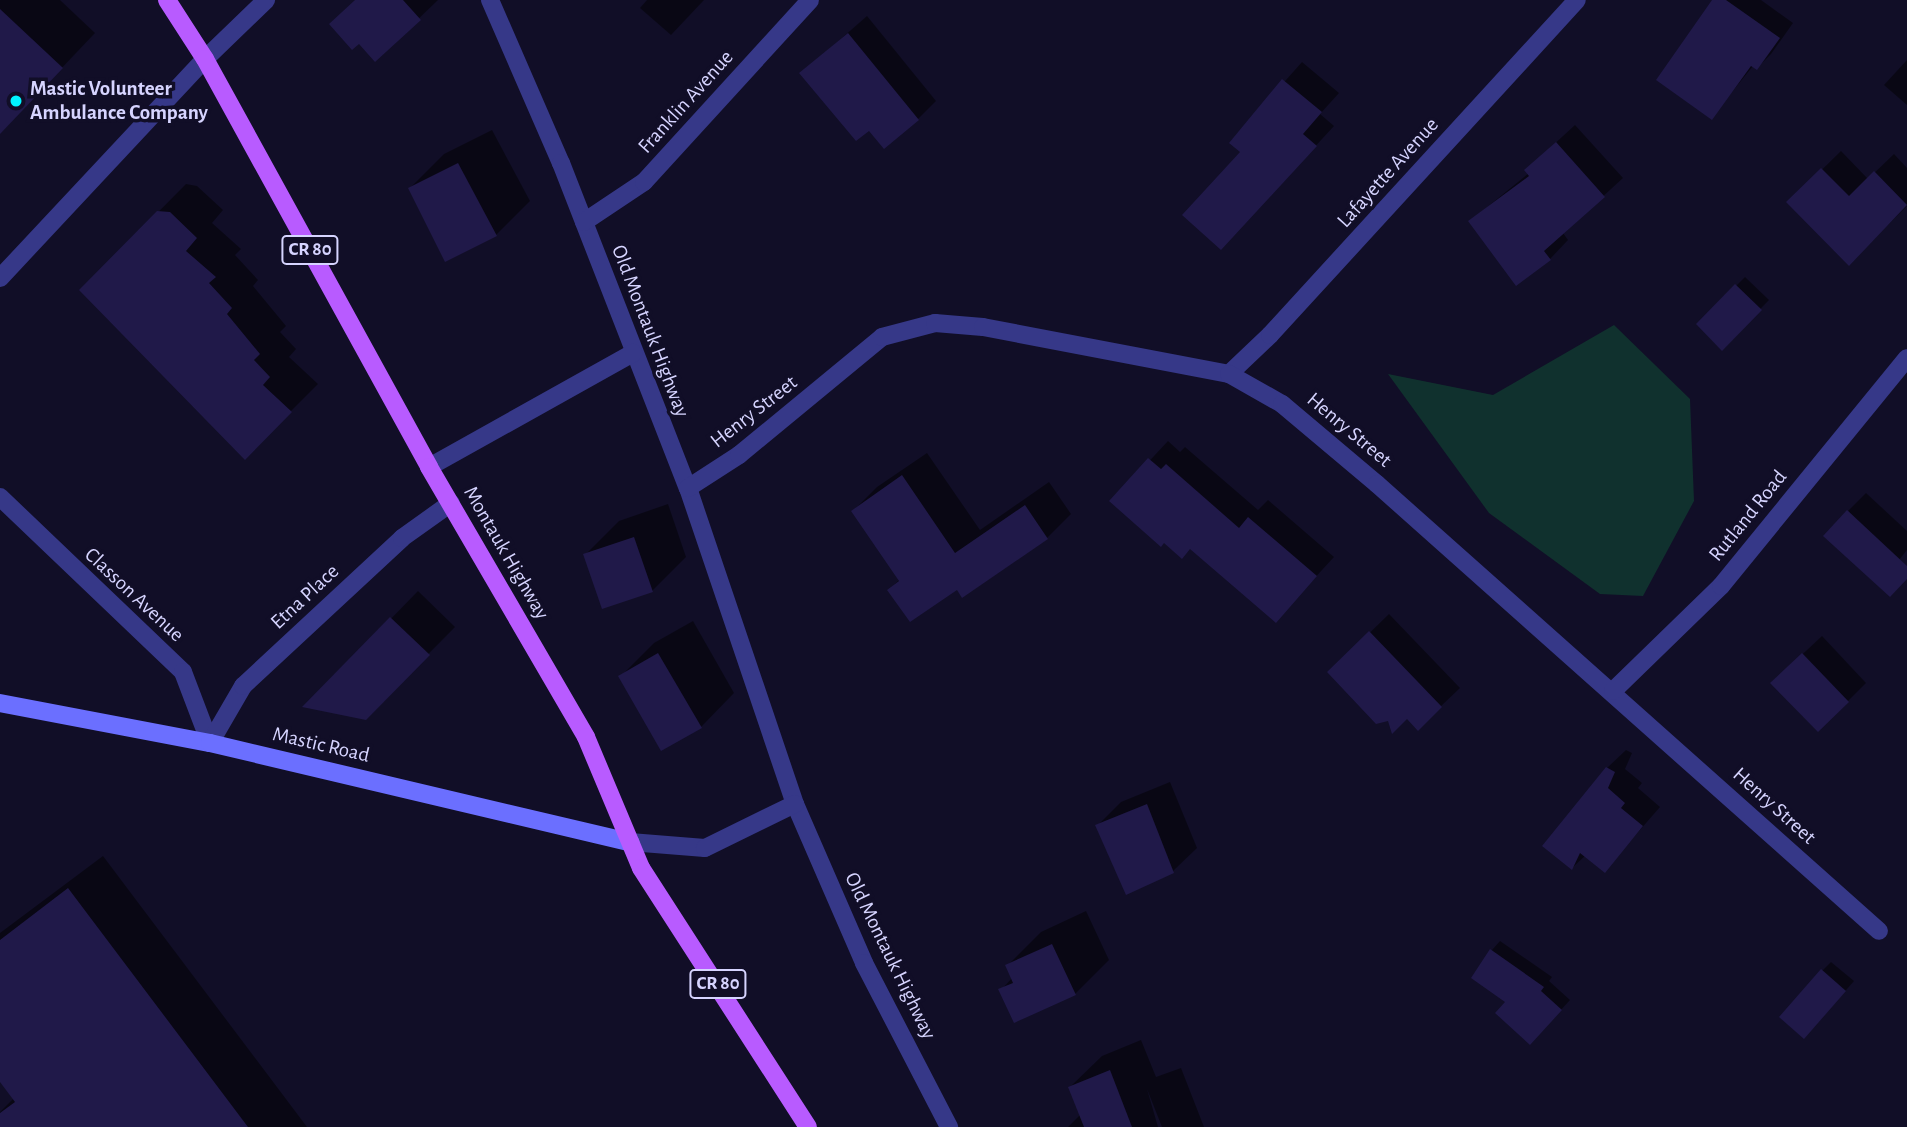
<!DOCTYPE html>
<style>
body{margin:0}
#map{position:relative;width:1907px;height:1127px;overflow:hidden;background:#110e27;font-family:"Alegreya Sans",sans-serif}
div>[style]{position:absolute}
[style*='--x']{left:calc(var(--x)*1px);top:calc(var(--y)*1px);width:calc(var(--w)*1px);rotate:calc(var(--a)*1deg)}
.green>*{inset:0;background:#10312e}
.shadow>*{inset:0;background:#0007}
.building>*{inset:0;background:#201949}
.minor>*{height:18px;margin:-9px;padding:0 9px;transform-origin:9px;border-radius:9px;background:#363888}
.secondary>*{height:18px;margin:-9px;padding:0 9px;transform-origin:9px;border-radius:9px;background:#6b6fff}
.primary>*{height:18px;margin:-9px;padding:0 9px;transform-origin:9px;border-radius:9px;background:#b85bff}
.dots>*{width:19px;height:19px;translate:-50% -50%;box-sizing:border-box;border:4px solid #110e27;border-radius:50%}
span{translate:-50% -50%;white-space:nowrap;text-align:center;line-height:1.15;-webkit-text-stroke:7px #110e27;paint-order:stroke}
.shield-label span{padding:2px 5px;background:#110e27;border:2px solid;border-radius:5px;-webkit-text-stroke-width:0}
.shield-label{font-size:19px;color:#d6d4ff;font-weight:700}
.poi-label{font-size:21px;color:#d6d4ff;font-weight:700}
.left{translate:0 -50%;text-align:left}
.street-label{font-size:21px;color:#d6d4ff}
</style>
<div id="map">
<div class="green">
<div style="clip-path:polygon(1614px 325px,1690px 399px,1694px 501px,1643px 596px,1600px 594px,1489px 513px,1388px 374px,1493px 395px)"></div>
</div>
<div class="shadow">
<div style="clip-path:polygon(0 0,60px 0,95px 33px,0 133px)"></div>
<div style="clip-path:polygon(356px 0,438px 0,411px 26px)"></div>
<div style="clip-path:polygon(647px 0,704px 0,671px 35px,640px 8px)"></div>
<div style="clip-path:polygon(1714px 0,1761px 0,1793px 23px,1771px 54px,1757px 68px,1753px 66px,1711px 118px)"></div>
<div style="clip-path:polygon(867px 16px,936px 101px,918px 119px,869px 128px,802px 73px)"></div>
<div style="clip-path:polygon(1907px 60px,1907px 105px,1884px 85px)"></div>
<div style="clip-path:polygon(1302px 62px,1339px 93px,1320px 114px,1334px 126px,1239px 229px,1242px 152px,1231px 142px)"></div>
<div style="clip-path:polygon(1575px 125px,1623px 178px,1563px 233px,1568px 240px,1550px 259px,1470px 221px,1529px 173px,1526px 170px)"></div>
<div style="clip-path:polygon(492px 130px,530px 201px,496px 235px,410px 188px,444px 154px)"></div>
<div style="clip-path:polygon(1841px 151px,1868px 179px,1894px 154px,1907px 168px,1907px 206px,1849px 263px,1789px 202px)"></div>
<div style="clip-path:polygon(186px 184px,197px 186px,223px 210px,212px 223px,241px 249px,235px 255px,258px 280px,253px 286px,286px 326px,280px 332px,296px 349px,289px 357px,318px 384px,245px 457px,81px 290px)"></div>
<div style="clip-path:polygon(1745px 277px,1769px 300px,1722px 348px,1698px 324px)"></div>
<div style="clip-path:polygon(1168px 441px,1180px 452px,1185px 447px,1258px 510px,1268px 500px,1334px 557px,1275px 621px,1191px 547px,1112px 501px)"></div>
<div style="clip-path:polygon(927px 453px,980px 530px,1049px 482px,1071px 514px,1047px 538px,958px 588px,889px 590px,900px 579px,853px 511px,877px 487px)"></div>
<div style="clip-path:polygon(1866px 493px,1907px 531px,1907px 550px,1895px 565px,1848px 511px)"></div>
<div style="clip-path:polygon(668px 504px,686px 557px,652px 591px,585px 555px,619px 521px)"></div>
<div style="clip-path:polygon(418px 591px,455px 627px,365px 718px,306px 706px)"></div>
<div style="clip-path:polygon(1389px 614px,1460px 688px,1418px 728px,1407px 717px,1389px 719px,1348px 654px)"></div>
<div style="clip-path:polygon(693px 621px,734px 693px,701px 727px,620px 677px,654px 643px)"></div>
<div style="clip-path:polygon(1822px 636px,1866px 683px,1848px 701px,1791px 665px)"></div>
<div style="clip-path:polygon(1626px 750px,1632px 753px,1625px 769px,1642px 783px,1638px 788px,1660px 807px,1605px 870px,1586px 855px,1572px 868px,1607px 768px)"></div>
<div style="clip-path:polygon(1170px 782px,1197px 848px,1173px 871px,1097px 826px,1121px 802px)"></div>
<div style="clip-path:polygon(103px 856px,307px 1127px,0 1127px,0 1112px,14px 1098px,0 1079px,0 933px)"></div>
<div style="clip-path:polygon(1086px 911px,1109px 960px,1075px 994px,1001px 990px,1013px 977px,1007px 966px,1041px 932px)"></div>
<div style="clip-path:polygon(1500px 941px,1552px 977px,1549px 981px,1570px 1000px,1539px 1034px,1508px 1001px,1492px 950px)"></div>
<div style="clip-path:polygon(1831px 962px,1854px 981px,1813px 1028px,1822px 971px)"></div>
<div style="clip-path:polygon(1141px 1040px,1156px 1077px,1181px 1068px,1204px 1127px,1162px 1127px,1147px 1089px,1158px 1127px,1068px 1127px,1081px 1114px,1070px 1087px,1102px 1056px)"></div>
</div>
<div class="building">
<div style="clip-path:polygon(355px 0,403px 0,421px 20px,375px 62px,359px 44px,352px 50px,329px 24px)"></div>
<div style="clip-path:polygon(1712px 0,1726px 0,1780px 38px,1757px 70px,1751px 66px,1712px 120px,1656px 80px)"></div>
<div style="clip-path:polygon(0 9px,63px 68px,0 134px)"></div>
<div style="clip-path:polygon(848px 33px,919px 120px,884px 149px,869px 131px,856px 141px,799px 73px)"></div>
<div style="clip-path:polygon(1282px 79px,1322px 112px,1303px 134px,1317px 146px,1221px 250px,1182px 215px,1240px 152px,1229px 143px)"></div>
<div style="clip-path:polygon(1556px 142px,1605px 197px,1544px 251px,1551px 260px,1516px 286px,1468px 221px,1529px 176px,1524px 170px)"></div>
<div style="clip-path:polygon(458px 163px,497px 236px,445px 262px,408px 188px)"></div>
<div style="clip-path:polygon(1821px 168px,1849px 196px,1874px 171px,1907px 205px,1849px 266px,1786px 202px)"></div>
<div style="clip-path:polygon(157px 211px,170px 212px,197px 238px,186px 251px,216px 277px,209px 283px,232px 308px,227px 314px,260px 354px,254px 360px,270px 377px,263px 385px,292px 412px,245px 460px,79px 290px)"></div>
<div style="clip-path:polygon(1735px 284px,1762px 310px,1722px 351px,1696px 324px)"></div>
<div style="clip-path:polygon(1148px 458px,1161px 469px,1166px 464px,1239px 528px,1248px 517px,1317px 576px,1276px 623px,1190px 549px,1182px 559px,1164px 543px,1161px 547px,1109px 501px)"></div>
<div style="clip-path:polygon(902px 475px,955px 553px,1025px 505px,1048px 539px,962px 598px,957px 590px,910px 622px,887px 590px,899px 581px,851px 511px)"></div>
<div style="clip-path:polygon(1847px 510px,1907px 566px,1907px 579px,1890px 597px,1823px 536px)"></div>
<div style="clip-path:polygon(634px 537px,653px 592px,602px 609px,583px 554px)"></div>
<div style="clip-path:polygon(390px 617px,430px 655px,366px 720px,302px 707px)"></div>
<div style="clip-path:polygon(1369px 631px,1442px 707px,1418px 731px,1407px 719px,1392px 734px,1388px 721px,1376px 724px,1327px 672px)"></div>
<div style="clip-path:polygon(658px 653px,702px 728px,661px 751px,618px 676px)"></div>
<div style="clip-path:polygon(1802px 653px,1849px 702px,1818px 732px,1770px 683px)"></div>
<div style="clip-path:polygon(1606px 767px,1615px 772px,1608px 788px,1625px 803px,1621px 808px,1643px 826px,1605px 873px,1580px 853px,1572px 870px,1542px 846px)"></div>
<div style="clip-path:polygon(1147px 804px,1174px 873px,1126px 895px,1095px 825px)"></div>
<div style="clip-path:polygon(68px 888px,248px 1127px,0 1127px,0 1113px,15px 1102px,0 1082px,0 940px)"></div>
<div style="clip-path:polygon(1052px 944px,1076px 995px,1014px 1023px,998px 989px,1013px 983px,1005px 965px)"></div>
<div style="clip-path:polygon(1490px 949px,1544px 987px,1541px 991px,1562px 1010px,1530px 1045px,1495px 1013px,1505px 1002px,1471px 978px)"></div>
<div style="clip-path:polygon(1821px 969px,1846px 991px,1804px 1039px,1779px 1017px)"></div>
<div style="clip-path:polygon(1110px 1070px,1132px 1127px,1084px 1127px,1068px 1087px)"></div>
</div>
<div class="minor">
<div style="--x:490;--y:0;--w:178;--a:66.5"></div>
<div style="--x:561;--y:163;--w:349;--a:68.7"></div>
<div style="--x:688;--y:488;--w:334;--a:71.3"></div>
<div style="--x:795;--y:804;--w:173;--a:66.5"></div>
<div style="--x:864;--y:963;--w:185;--a:62.6"></div>
<div style="--x:584;--y:222;--w:72;--a:-33.7"></div>
<div style="--x:644;--y:182;--w:246;--a:-47.6"></div>
<div style="--x:0;--y:278;--w:300;--a:-46.9"></div>
<div style="--x:205;--y:59;--w:85;--a:-44"></div>
<div style="--x:1229;--y:374;--w:57;--a:-43.6"></div>
<div style="--x:1270;--y:335;--w:454;--a:-47.5"></div>
<div style="--x:429;--y:467;--w:234;--a:-29.2"></div>
<div style="--x:688;--y:488;--w:61;--a:-32.9"></div>
<div style="--x:739;--y:455;--w:185;--a:-39.5"></div>
<div style="--x:882;--y:337;--w:55;--a:-14.8"></div>
<div style="--x:935;--y:323;--w:48;--a:4.8"></div>
<div style="--x:983;--y:327;--w:250;--a:10.8"></div>
<div style="--x:1229;--y:374;--w:61;--a:29.5"></div>
<div style="--x:1282;--y:404;--w:124;--a:40.1"></div>
<div style="--x:1377;--y:484;--w:672;--a:41.68"></div>
<div style="--x:0;--y:497;--w:253;--a:43.7"></div>
<div style="--x:183;--y:672;--w:76;--a:69.2"></div>
<div style="--x:1613;--y:691;--w:151;--a:-44.2"></div>
<div style="--x:1721;--y:586;--w:294;--a:-50.8"></div>
<div style="--x:210;--y:743;--w:66;--a:-59.9"></div>
<div style="--x:243;--y:686;--w:217;--a:-42.9"></div>
<div style="--x:402;--y:538;--w:60;--a:-35.5"></div>
<div style="--x:630;--y:842;--w:75;--a:4.6"></div>
<div style="--x:705;--y:848;--w:100;--a:-26.1"></div>
</div>
<div class="secondary">
<div style="--x:0;--y:703;--w:214;--a:10.8"></div>
<div style="--x:210;--y:743;--w:432;--a:13.3"></div>
</div>
<div class="primary">
<div style="--x:167;--y:0;--w:70;--a:57.2"></div>
<div style="--x:205;--y:59;--w:465;--a:61.2"></div>
<div style="--x:429;--y:467;--w:312;--a:59.8"></div>
<div style="--x:586;--y:737;--w:142;--a:67.2"></div>
<div style="--x:641;--y:868;--w:308;--a:57.2"></div>
</div>
<div class="dots">
<div style="left:16px;top:101px;background:#00f4ff"></div>
</div>
<div class="shield-label">
<span style="left:310px;top:250px">CR 80</span>
<span style="left:718px;top:984px">CR 80</span>
</div>
<div class="poi-label">
<span class="left" style="left:30px;top:101px">Mastic Volunteer<br>Ambulance Company</span>
</div>
<div class="street-label">
<span style="left:686px;top:102px;rotate:-48deg">Franklin Avenue</span>
<span style="left:1388px;top:173px;rotate:-48deg">Lafayette Avenue</span>
<span style="left:650px;top:331px;rotate:69deg">Old Montauk Highway</span>
<span style="left:754px;top:412px;rotate:-38deg">Henry Street</span>
<span style="left:1349px;top:430px;rotate:40deg">Henry Street</span>
<span style="left:1748px;top:516px;rotate:-51deg">Rutland Road</span>
<span style="left:506px;top:553px;rotate:60deg">Montauk Highway</span>
<span style="left:134px;top:595px;rotate:43deg">Classon Avenue</span>
<span style="left:305px;top:597px;rotate:-43deg">Etna Place</span>
<span style="left:321px;top:745px;rotate:13deg">Mastic Road</span>
<span style="left:1774px;top:806px;rotate:42deg">Henry Street</span>
<span style="left:890px;top:956px;rotate:64deg">Old Montauk Highway</span>
</div>
</div>
